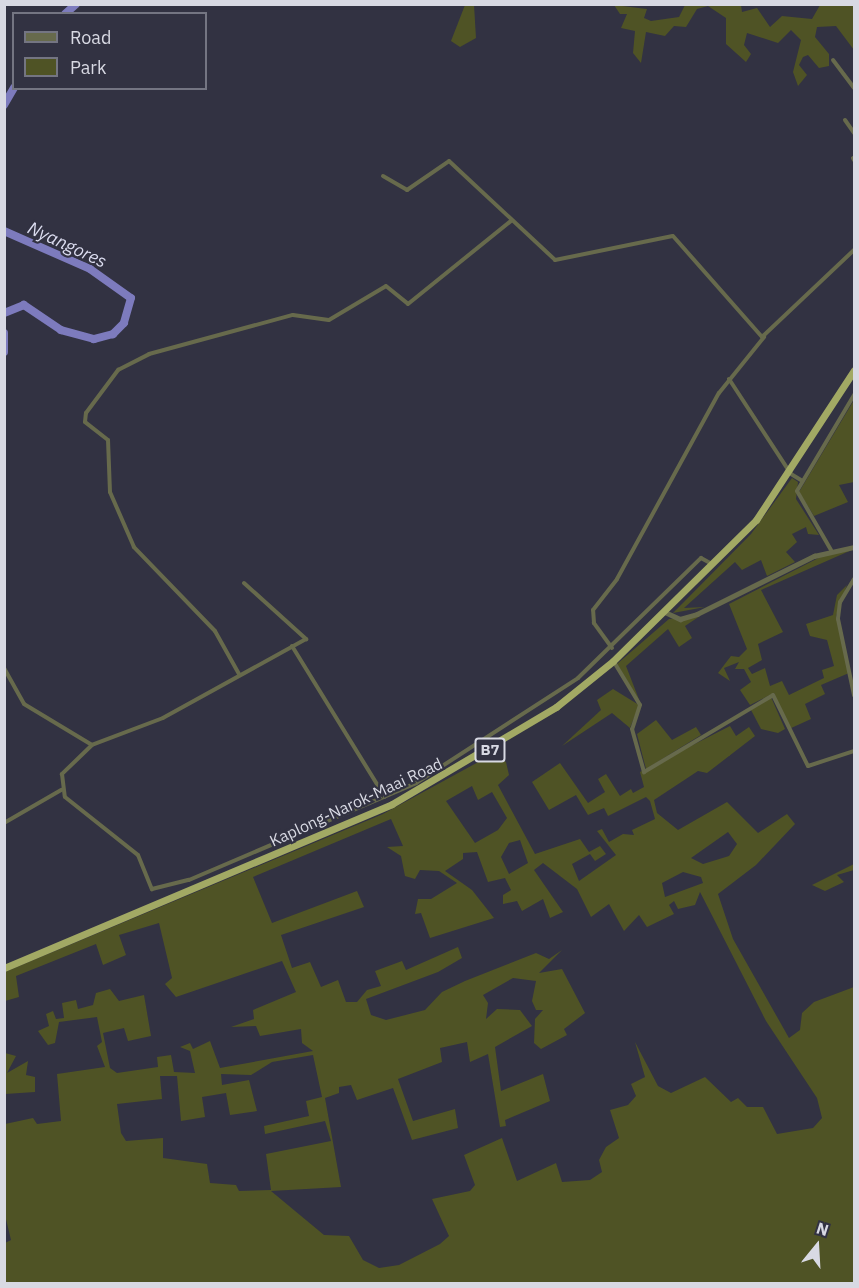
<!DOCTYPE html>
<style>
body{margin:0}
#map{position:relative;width:859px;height:1288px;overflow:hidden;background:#323242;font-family:"IBM Plex Sans",sans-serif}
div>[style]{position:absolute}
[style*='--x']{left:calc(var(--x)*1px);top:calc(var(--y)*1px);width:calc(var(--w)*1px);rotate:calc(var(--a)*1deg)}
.green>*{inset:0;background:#4f5325}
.river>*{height:8px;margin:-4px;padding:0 4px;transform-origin:4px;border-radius:4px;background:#7d7bbd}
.minor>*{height:4px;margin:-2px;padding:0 2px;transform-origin:2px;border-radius:2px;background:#676a4c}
.tertiary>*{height:4.5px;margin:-2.25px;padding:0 2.25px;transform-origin:2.25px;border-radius:2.25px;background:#676a4c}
.trunk>*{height:7px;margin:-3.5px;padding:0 3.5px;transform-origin:3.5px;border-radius:3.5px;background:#a2a964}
span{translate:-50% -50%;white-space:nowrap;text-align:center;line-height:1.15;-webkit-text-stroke:4.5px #323242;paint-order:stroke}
.shield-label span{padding:2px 4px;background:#323242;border:2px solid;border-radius:4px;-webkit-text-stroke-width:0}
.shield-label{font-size:15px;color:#d8d9e3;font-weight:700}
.street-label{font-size:16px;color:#d8d9e3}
.water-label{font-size:18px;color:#dcddf0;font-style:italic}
.frame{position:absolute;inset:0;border:6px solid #d8d9e3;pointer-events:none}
.legend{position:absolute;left:12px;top:12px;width:195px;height:78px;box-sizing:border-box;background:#323242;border:2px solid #747582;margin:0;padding:8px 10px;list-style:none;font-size:18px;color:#d8d9e3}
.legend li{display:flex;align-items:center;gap:12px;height:30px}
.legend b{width:30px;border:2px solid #747582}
.north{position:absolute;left:787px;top:1216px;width:60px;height:60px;-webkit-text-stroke:4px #323242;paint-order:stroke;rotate:18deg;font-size:16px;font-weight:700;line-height:24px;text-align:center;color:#d8d9e3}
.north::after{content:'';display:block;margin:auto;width:21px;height:27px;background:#d8d9e3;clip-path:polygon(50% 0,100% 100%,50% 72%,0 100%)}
</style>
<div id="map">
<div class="green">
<div style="clip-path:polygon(465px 5px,474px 5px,476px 38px,460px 47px,451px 41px)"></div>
<div style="clip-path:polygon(614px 5px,647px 9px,644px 18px,651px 21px,679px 17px,685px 5px,741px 5px,742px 12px,757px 8px,770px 27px,782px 16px,812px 19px,820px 5px,854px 5px,854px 50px,836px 26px,817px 27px,815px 37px,829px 54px,829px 66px,819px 68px,808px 55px,803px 57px,799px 65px,807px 75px,798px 86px,793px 72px,801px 40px,791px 30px,778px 43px,747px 33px,744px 45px,751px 54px,746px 62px,726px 44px,726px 18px,708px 6px,697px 9px,686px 27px,674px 26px,665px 36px,646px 32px,641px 63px,633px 53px,635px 31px,621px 28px,627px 14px,620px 14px)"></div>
<div style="clip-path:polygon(854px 400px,854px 482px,839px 485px,848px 502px,814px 516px,799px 492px)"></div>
<div style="clip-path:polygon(792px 478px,798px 482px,796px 499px,819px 535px,808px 534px,806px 527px,792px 534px,797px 542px,786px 552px,795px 562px,767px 576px,761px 560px,742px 570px,735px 562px,684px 608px,705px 607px,673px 613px,751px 534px)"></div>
<div style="clip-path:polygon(854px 549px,761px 590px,783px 632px,758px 644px,762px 660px,748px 668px,752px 674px,765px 668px,770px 686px,782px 681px,789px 695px,824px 678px,822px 670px,834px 666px,827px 640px,810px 636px,806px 624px,833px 615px,837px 595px,847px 585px,836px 616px,849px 673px,821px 685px,825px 694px,805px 704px,811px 719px,789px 729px,774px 693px,750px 705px,740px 690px,751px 682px,744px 669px,735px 669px,739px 662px,724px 668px,730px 681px,718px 673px,731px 656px,739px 657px,747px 649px,729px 604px,832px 551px)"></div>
<div style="clip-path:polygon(700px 616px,685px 626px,692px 638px,679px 647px,668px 629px,626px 666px,640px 702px,617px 664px,669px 619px)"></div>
<div style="clip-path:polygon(613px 689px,639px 705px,630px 728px,612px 713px,562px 746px,601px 710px,597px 700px)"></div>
<div style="clip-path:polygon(771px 697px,785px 729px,778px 733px,761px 729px,751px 710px)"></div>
<div style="clip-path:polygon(656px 720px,672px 740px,696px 727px,701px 735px,646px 769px,637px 734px)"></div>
<div style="clip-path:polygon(evenodd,730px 726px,736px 736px,749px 727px,755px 736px,707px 773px,698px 771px,654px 800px,657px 813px,678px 830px,727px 802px,758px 833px,787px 814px,795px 824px,756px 865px,718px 894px,733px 939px,789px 1038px,800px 1030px,802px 1013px,814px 1002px,854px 987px,854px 1283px,5px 1283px,5px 1243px,11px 1240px,5px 1215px,5px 1124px,33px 1118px,37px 1124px,61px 1121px,57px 1074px,105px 1067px,97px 1046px,102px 1042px,97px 1017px,59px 1022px,55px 1043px,48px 1045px,38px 1031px,49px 1026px,46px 1014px,53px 1011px,56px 1019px,64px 1018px,62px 1003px,76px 1000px,78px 1009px,93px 1005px,96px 993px,110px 989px,119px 1001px,144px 995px,151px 1036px,128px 1041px,124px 1028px,103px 1033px,110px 1068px,117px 1073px,158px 1067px,157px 1057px,171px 1055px,174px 1072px,195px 1073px,190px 1051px,180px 1047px,190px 1043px,193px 1049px,210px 1041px,220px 1068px,313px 1051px,302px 1043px,301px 1029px,260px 1036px,256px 1026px,231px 1027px,254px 1019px,253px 1010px,296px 992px,282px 961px,176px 997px,165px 984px,172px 978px,159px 923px,119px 935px,126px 955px,103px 965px,96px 944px,16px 976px,19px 997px,5px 1001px,5px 972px,383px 814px,493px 754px,506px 762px,509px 775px,498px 785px,535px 854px,580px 839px,589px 852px,600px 846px,606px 854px,595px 861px,590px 854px,572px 864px,579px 881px,616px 855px,597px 831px,602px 829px,609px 842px,623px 834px,634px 835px,632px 830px,655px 819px,650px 801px,646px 797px,608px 816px,604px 808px,588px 815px,576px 795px,549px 810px,532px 782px,560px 763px,588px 803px,605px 792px,598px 779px,606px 774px,620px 796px,631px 789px,633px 793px,644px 787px,640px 772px,730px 726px,472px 786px,478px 800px,492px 792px,507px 818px,498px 830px,475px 843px,446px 801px,472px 786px,730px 726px,391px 819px,403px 846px,387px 847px,401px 856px,405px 876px,415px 879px,420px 870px,439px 871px,457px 883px,431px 899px,418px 899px,415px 914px,421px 913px,430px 938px,494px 918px,472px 890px,445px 871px,463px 859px,463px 853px,477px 852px,488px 882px,505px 878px,511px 890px,503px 895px,503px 904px,517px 901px,522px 911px,543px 899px,550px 918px,563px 912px,534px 870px,543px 863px,577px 889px,591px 917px,609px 904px,624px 931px,639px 915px,647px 927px,674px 914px,669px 905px,674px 901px,678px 909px,695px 905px,700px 892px,766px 1021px,817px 1098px,822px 1118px,813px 1128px,777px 1134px,763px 1107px,747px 1107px,738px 1098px,731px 1102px,705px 1077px,671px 1093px,658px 1086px,635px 1042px,645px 1077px,631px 1084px,636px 1096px,628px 1105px,610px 1110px,619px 1138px,606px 1147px,599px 1160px,602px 1172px,590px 1180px,562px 1182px,556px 1163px,517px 1181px,502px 1138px,464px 1155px,475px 1185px,470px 1191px,432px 1199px,449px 1236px,440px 1244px,399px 1265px,379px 1268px,363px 1260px,349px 1236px,324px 1235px,271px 1191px,341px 1187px,325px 1098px,339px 1093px,339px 1087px,351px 1085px,357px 1100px,393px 1088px,412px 1140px,458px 1128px,455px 1109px,413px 1121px,398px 1079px,442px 1062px,440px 1048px,467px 1042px,470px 1062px,488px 1054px,500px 1127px,506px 1126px,505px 1120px,550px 1101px,543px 1074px,501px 1091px,495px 1047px,532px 1026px,520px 1010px,497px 1009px,486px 1019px,488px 1003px,483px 995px,513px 978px,536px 981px,532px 1001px,536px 1010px,543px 1010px,535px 1019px,534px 1043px,541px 1049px,567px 1035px,564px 1029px,585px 1013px,562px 969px,539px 973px,562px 950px,549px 959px,536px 953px,465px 981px,442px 992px,425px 1010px,386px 1020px,371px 1015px,366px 999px,438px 972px,462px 958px,458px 947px,406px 970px,402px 961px,375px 971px,381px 986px,367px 990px,357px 1002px,346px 1002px,338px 980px,321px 987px,310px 962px,292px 968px,281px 935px,364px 907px,357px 891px,272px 923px,253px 877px,391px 819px,730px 726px,728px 832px,737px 844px,729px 856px,703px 864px,691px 858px,728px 832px,730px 726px,520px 840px,528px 863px,509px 874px,501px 857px,509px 843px,520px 840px,730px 726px,683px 872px,701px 877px,703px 883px,665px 897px,662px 883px,683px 872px,730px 726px,313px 1055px,322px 1097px,306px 1101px,309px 1116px,264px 1126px,265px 1134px,325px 1121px,331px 1141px,266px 1154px,271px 1190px,239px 1191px,236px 1185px,210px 1183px,207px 1164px,163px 1158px,163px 1138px,126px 1141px,121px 1133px,117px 1104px,162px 1099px,160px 1076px,177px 1076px,181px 1121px,205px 1117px,202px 1097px,226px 1093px,230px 1115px,257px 1111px,249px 1080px,222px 1085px,221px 1074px,251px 1075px,272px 1062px,313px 1055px)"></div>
<div style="clip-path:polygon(854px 864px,854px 870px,837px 875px,844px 882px,825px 891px,812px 885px)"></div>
<div style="clip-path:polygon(5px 1053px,16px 1056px,7px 1073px,28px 1061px,26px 1075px,35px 1077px,35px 1092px,5px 1094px)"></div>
</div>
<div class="river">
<div style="--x:65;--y:14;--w:15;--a:-42"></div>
<div style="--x:4;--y:105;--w:20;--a:-60"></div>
<div style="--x:4;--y:231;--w:94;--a:23.8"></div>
<div style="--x:90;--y:269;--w:50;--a:35.3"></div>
<div style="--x:131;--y:298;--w:26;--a:106"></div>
<div style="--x:124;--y:323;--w:16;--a:135"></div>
<div style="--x:113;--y:334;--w:20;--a:165"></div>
<div style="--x:94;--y:339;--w:34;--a:-165"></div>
<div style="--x:61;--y:330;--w:45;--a:-146"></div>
<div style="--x:24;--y:305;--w:22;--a:158"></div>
<div style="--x:4;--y:333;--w:19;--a:90"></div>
</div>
<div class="minor">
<div style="--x:833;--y:60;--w:35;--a:53"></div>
<div style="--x:845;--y:120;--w:16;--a:55"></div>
<div style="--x:853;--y:158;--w:2;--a:63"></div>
<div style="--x:383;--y:176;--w:28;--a:30"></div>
<div style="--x:407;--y:190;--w:51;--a:-34.6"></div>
<div style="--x:449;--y:161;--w:145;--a:43"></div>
<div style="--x:555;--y:260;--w:120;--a:-11.5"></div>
<div style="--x:673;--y:236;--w:135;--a:48.6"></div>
<div style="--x:762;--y:337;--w:127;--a:-43.4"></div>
<div style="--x:729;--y:379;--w:113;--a:56.9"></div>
<div style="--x:791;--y:474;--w:12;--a:31"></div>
<div style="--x:831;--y:550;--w:68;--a:-120"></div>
<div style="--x:797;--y:491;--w:112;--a:-59.3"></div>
<div style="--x:854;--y:579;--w:27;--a:121"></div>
<div style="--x:840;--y:602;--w:17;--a:97"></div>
<div style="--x:838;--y:619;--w:78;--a:78.1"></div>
<div style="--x:244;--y:583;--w:84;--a:42.1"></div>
<div style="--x:306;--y:639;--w:163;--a:151.1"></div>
<div style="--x:163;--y:718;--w:76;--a:159.2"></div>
<div style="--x:92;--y:745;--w:42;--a:136"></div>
<div style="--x:62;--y:774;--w:23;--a:83"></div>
<div style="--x:65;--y:797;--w:93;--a:38.5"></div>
<div style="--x:138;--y:855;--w:37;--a:68"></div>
<div style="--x:152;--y:889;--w:38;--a:-14"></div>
<div style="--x:189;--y:880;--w:247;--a:-23.1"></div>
<div style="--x:416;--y:783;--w:193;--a:-32.9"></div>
<div style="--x:578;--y:678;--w:172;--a:-44.3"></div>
<div style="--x:701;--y:558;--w:13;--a:29"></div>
<div style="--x:292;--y:646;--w:177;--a:58.4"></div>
<div style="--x:612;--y:648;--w:31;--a:-126"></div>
<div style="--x:594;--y:623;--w:13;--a:-94"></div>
<div style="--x:593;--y:610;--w:39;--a:-52"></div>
<div style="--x:617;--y:579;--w:212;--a:-61.3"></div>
<div style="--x:719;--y:393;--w:72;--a:-51.2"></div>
<div style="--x:614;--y:662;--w:50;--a:58.8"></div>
<div style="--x:640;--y:705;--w:25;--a:108"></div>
<div style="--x:632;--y:729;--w:45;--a:74.4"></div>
<div style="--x:644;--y:772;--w:150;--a:-30.8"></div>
<div style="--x:773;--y:695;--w:79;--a:63.8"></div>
<div style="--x:808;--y:766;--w:48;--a:-18.1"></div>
<div style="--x:4;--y:668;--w:41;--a:60.9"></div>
<div style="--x:24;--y:704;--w:79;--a:31.1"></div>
<div style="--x:239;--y:674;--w:49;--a:-119.2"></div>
<div style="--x:215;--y:631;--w:117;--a:-134"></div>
<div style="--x:134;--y:547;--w:60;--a:-113.6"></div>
<div style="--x:110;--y:492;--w:52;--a:-92.2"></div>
<div style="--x:108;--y:440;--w:29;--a:-142"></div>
<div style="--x:85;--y:422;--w:9;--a:-84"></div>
<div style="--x:86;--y:413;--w:54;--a:-53.3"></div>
<div style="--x:118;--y:370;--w:35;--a:-27"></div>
<div style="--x:149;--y:354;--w:149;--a:-15.2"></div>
<div style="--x:293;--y:315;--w:36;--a:8"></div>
<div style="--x:329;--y:320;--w:66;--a:-30.8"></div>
<div style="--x:386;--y:286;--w:28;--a:39"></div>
<div style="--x:408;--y:304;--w:132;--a:-38.9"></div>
<div style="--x:4;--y:823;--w:66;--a:-30.1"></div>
</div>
<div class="tertiary">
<div style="--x:665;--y:612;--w:17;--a:25"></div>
<div style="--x:680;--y:619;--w:18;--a:-16"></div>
<div style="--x:697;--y:614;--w:131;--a:-26.4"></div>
<div style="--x:814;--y:556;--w:41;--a:-12.7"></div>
</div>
<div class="trunk">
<div style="--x:4;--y:968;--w:421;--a:-22.9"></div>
<div style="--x:392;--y:804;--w:191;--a:-30.6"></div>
<div style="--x:556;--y:707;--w:73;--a:-38.9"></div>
<div style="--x:613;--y:661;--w:201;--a:-44.6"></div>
<div style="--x:756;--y:520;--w:179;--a:-56.8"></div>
</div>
<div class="shield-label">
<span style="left:490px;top:750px">B7</span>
</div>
<div class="street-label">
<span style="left:356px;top:802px;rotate:-25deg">Kaplong-Narok-Maai Road</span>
</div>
<div class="water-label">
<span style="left:67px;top:245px;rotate:25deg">Nyangores</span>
</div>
<div class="frame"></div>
<ul class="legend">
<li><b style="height:8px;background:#676a4c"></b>Road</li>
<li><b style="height:16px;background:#4f5325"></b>Park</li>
</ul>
<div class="north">N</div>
</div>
